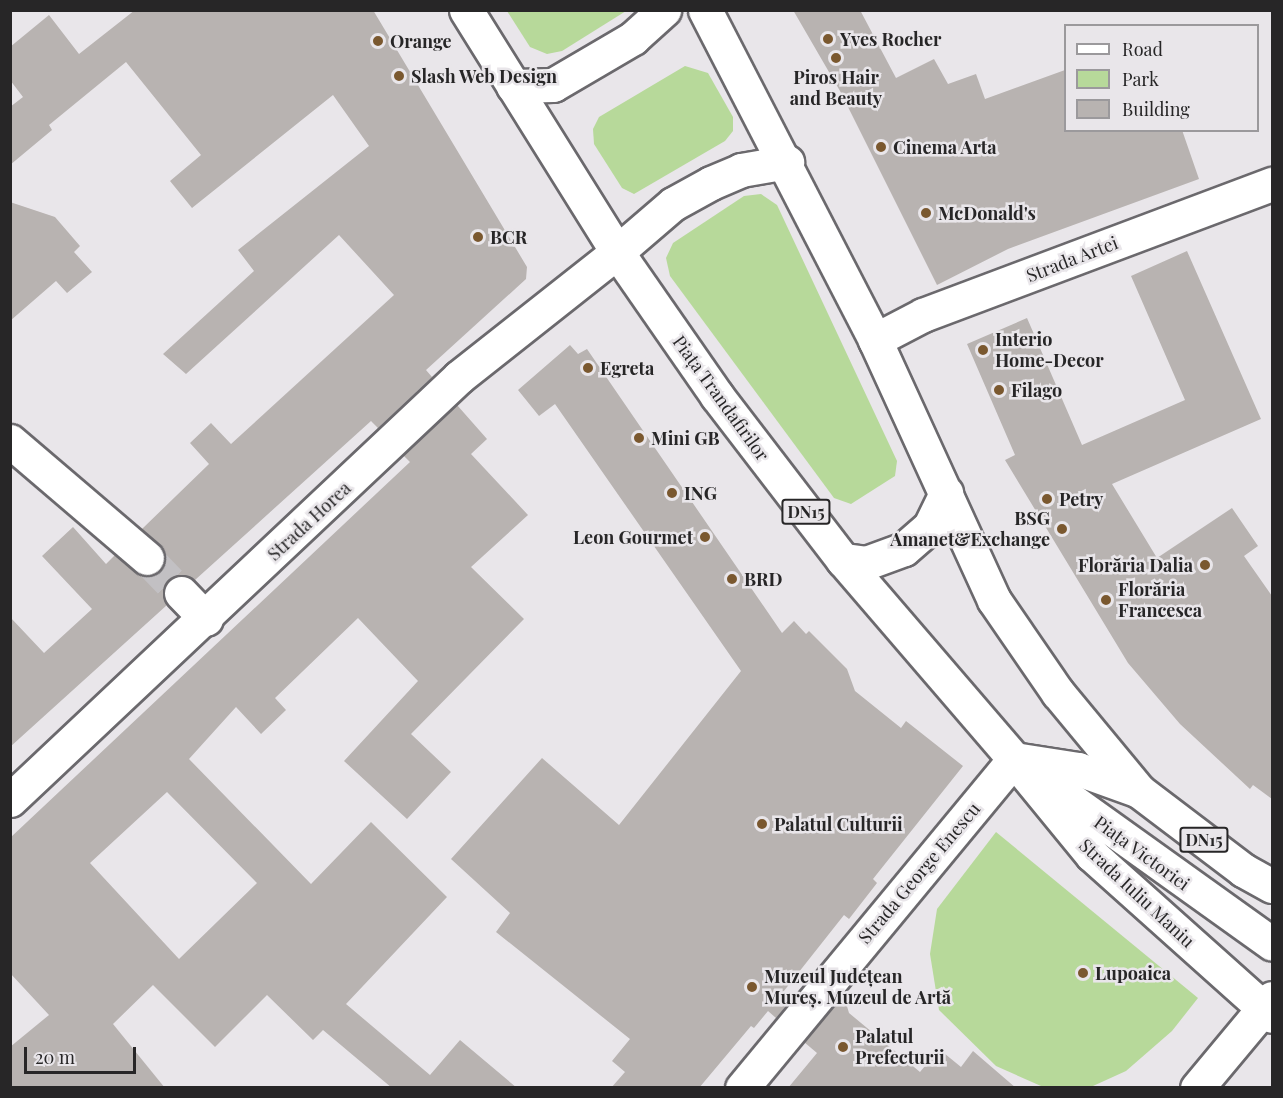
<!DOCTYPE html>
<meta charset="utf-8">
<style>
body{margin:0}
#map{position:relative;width:1283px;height:1098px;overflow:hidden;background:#e9e6ea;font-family:"Playfair Display",serif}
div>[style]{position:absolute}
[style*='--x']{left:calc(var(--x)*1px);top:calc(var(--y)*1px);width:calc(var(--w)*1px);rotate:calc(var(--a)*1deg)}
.green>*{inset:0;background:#b7d99a}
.building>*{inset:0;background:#b8b3b1}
.minor-tunnel>*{height:33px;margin-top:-16.5px;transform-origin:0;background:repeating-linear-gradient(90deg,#c2c0c3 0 33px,transparent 0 49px)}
.roads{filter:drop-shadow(2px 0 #6b696d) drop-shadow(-2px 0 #6b696d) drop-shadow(0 2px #6b696d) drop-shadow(0 -2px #6b696d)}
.minor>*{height:33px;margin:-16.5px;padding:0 16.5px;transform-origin:16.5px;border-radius:16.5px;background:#fff}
.major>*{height:33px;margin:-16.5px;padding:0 16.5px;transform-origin:16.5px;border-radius:16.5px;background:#fff}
.dots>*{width:16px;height:16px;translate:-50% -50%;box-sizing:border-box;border:3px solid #e9e6ea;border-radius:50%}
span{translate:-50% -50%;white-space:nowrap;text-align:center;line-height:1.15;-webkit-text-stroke:5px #e9e6ea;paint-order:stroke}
.shield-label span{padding:2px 4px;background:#e9e6ea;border:2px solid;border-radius:4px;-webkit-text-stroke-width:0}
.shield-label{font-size:16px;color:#272627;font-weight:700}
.poi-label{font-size:18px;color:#272627;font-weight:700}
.left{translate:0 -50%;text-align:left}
.right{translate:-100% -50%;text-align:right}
.street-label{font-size:18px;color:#272627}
.frame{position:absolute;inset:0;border:12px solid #272627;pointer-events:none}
.legend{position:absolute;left:1064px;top:24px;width:195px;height:108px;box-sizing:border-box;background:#e9e6ea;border:2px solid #9b999c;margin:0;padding:8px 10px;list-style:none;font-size:18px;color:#272627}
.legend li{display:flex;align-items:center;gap:12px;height:30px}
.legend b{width:30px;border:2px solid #9b999c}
.scale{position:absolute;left:24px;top:1047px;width:112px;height:27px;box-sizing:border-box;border:3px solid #272627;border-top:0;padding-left:8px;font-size:18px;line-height:21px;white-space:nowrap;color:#272627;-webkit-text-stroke:4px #e9e6ea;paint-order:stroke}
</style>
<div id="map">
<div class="green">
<div style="clip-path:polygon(507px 11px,626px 11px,562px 51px,547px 54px,530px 47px)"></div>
<div style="clip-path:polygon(685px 66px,708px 73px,733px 117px,733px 131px,725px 141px,634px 194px,622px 188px,594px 144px,593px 129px,599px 117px)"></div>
<div style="clip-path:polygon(761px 194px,777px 205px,897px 461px,895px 476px,851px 504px,834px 498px,670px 276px,666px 258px,673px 243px,744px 196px)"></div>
<div style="clip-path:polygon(996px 832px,1198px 998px,1172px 1031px,1126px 1071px,1093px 1086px,1041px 1086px,996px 1066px,939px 1010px,930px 954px,937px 909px)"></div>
</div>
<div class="building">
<div style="clip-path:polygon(135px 10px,373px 10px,527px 267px,526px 279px,426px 370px,432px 377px,378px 428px,371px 421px,195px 580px,186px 575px,168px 579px,163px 588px,167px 605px,10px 747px,10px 617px,44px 653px,92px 609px,42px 556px,73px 527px,106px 564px,115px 555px,143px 576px,161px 571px,164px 551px,142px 529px,209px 464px,190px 443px,211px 423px,231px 444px,394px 295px,339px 235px,186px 374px,163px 354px,254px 271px,238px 250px,369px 146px,333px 95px,192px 208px,170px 181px,201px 155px,126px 62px,49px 125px,52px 130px,10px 165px,10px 107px,23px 97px,10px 80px,10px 47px,49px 15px,79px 54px)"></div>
<div style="clip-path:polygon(793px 10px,860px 10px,896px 78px,934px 59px,948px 84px,976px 74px,985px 99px,1065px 70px,1065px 130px,1182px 130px,1199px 179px,1008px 249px,937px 285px,840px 91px)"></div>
<div style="clip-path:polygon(10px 202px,55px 217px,80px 246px,74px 252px,92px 272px,67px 293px,56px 281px,10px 321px)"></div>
<div style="clip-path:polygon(1187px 251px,1261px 419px,1112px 484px,1157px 558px,1232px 508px,1258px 546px,1244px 556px,1272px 596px,1272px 799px,1253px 785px,1250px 789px,1180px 724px,1128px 663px,1005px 460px,1015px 455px,967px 344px,1027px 318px,1082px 445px,1185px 400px,1131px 276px)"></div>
<div style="clip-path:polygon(570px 345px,578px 354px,587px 349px,782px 633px,794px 621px,806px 634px,809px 631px,847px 669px,855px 691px,901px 728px,906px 721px,963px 766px,873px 879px,877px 883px,849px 919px,844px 915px,776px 1001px,789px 1002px,776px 1018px,768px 1011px,754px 1028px,751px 1026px,699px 1088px,611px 1088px,625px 1072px,612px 1061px,630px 1039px,496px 932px,510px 913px,451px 859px,542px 758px,619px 825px,741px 671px,555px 404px,539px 416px,518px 390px)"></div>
<div style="clip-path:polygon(evenodd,457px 405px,487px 439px,471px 454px,528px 515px,471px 567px,524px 619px,411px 734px,451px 772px,407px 819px,344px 761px,418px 681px,358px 618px,275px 698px,286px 710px,261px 734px,236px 707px,189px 759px,311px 884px,371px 822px,447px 897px,346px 1004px,430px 1075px,460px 1040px,517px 1088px,392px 1088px,323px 1030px,313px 1040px,267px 995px,215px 1047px,153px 985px,113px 1024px,165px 1088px,10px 1088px,10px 1047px,49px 1015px,10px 973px,10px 838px,410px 462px,403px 455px,457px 405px,167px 792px,257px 883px,179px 959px,90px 863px,167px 792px)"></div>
<div style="clip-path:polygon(837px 1003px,846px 1003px,849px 1013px,920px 1072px,939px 1049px,961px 1067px,973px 1051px,1016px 1088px,788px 1088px,817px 1053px,804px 1042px)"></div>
</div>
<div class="minor-tunnel">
<div style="--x:147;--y:558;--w:49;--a:45.8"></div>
</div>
<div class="roads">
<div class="minor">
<div style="--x:875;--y:340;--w:54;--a:-27.5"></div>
<div style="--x:923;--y:315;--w:373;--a:-20.6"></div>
<div style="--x:10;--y:441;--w:180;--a:40.5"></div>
<div style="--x:181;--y:593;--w:36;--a:46"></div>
<div style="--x:1014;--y:759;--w:65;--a:8.9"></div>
<div style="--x:1078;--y:769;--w:65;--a:19.8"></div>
<div style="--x:1024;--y:772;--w:107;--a:50.7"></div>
<div style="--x:1092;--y:855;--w:241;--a:41.8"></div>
<div style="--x:10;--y:800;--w:617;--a:-43.29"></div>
<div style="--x:459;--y:377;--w:201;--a:-38.3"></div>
<div style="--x:742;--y:1088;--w:427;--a:-50.4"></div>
<div style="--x:1197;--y:1088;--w:117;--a:-50.2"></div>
</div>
<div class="major">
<div style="--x:466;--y:10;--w:285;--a:58"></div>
<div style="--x:617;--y:252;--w:175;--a:55.2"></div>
<div style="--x:717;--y:396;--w:207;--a:52.5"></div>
<div style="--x:843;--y:560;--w:262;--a:49.3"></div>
<div style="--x:1014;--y:759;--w:317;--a:35.6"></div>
<div style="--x:705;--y:10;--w:371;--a:62.7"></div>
<div style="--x:875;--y:340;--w:286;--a:65.4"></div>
<div style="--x:994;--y:600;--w:113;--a:55.5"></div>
<div style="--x:1058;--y:693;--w:127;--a:50.4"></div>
<div style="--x:1139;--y:791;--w:131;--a:37.2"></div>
<div style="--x:1243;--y:870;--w:33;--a:29"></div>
<div style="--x:513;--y:86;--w:40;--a:-1.4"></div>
<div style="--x:553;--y:85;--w:93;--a:-30.4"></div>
<div style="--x:633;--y:38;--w:42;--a:-42.1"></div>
<div style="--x:617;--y:252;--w:74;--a:-40.6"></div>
<div style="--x:673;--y:204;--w:43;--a:-28.9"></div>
<div style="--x:711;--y:183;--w:33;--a:-23"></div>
<div style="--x:741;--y:170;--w:47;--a:-9.9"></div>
<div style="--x:843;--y:560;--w:23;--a:7"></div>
<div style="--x:866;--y:563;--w:40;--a:-20.2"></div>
<div style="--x:904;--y:549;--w:35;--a:-41"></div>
<div style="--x:930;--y:526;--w:37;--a:-64"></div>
</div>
</div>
<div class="dots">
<div style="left:828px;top:39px;background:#7a582f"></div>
<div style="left:378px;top:41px;background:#7a582f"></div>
<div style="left:836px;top:58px;background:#7a582f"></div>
<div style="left:399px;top:76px;background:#7a582f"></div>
<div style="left:881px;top:147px;background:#7a582f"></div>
<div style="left:926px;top:213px;background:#7a582f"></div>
<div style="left:478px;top:237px;background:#7a582f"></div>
<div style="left:983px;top:350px;background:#7a582f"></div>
<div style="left:588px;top:368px;background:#7a582f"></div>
<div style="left:999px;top:390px;background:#7a582f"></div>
<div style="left:639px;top:438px;background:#7a582f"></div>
<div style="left:672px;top:493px;background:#7a582f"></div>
<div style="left:1047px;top:499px;background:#7a582f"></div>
<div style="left:1062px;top:529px;background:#7a582f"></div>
<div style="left:705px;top:537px;background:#7a582f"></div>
<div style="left:1205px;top:565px;background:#7a582f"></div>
<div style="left:732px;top:579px;background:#7a582f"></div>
<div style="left:1106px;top:600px;background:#7a582f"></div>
<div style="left:762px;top:824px;background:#7a582f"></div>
<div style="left:1083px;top:973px;background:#7a582f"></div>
<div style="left:752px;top:987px;background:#7a582f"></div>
<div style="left:843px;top:1047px;background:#7a582f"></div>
</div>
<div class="shield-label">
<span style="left:806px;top:512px">DN15</span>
<span style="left:1204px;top:840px">DN15</span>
</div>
<div class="poi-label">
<span class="left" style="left:840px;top:39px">Yves Rocher</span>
<span class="left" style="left:390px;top:41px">Orange</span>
<span class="left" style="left:411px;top:76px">Slash Web Design</span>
<span style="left:836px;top:88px">Piros Hair<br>and Beauty</span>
<span class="left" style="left:893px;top:147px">Cinema Arta</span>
<span class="left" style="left:938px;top:213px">McDonald's</span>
<span class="left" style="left:490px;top:237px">BCR</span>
<span class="left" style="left:995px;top:350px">Interio<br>Home-Decor</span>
<span class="left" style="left:600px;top:368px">Egreta</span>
<span class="left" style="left:1011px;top:390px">Filago</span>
<span class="left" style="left:651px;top:438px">Mini GB</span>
<span class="left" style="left:684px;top:493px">ING</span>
<span class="left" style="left:1059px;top:499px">Petry</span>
<span class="right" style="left:1050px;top:529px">BSG<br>Amanet&amp;Exchange</span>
<span class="right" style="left:693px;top:537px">Leon Gourmet</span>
<span class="right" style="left:1193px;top:565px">Florăria Dalia</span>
<span class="left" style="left:744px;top:579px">BRD</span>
<span class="left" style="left:1118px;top:600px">Florăria<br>Francesca</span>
<span class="left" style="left:774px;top:824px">Palatul Culturii</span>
<span class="left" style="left:1095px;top:973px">Lupoaica</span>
<span class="left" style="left:764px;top:987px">Muzeul Județean<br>Mureș. Muzeul de Artă</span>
<span class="left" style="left:855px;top:1047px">Palatul<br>Prefecturii</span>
</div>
<div class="street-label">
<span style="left:1072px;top:259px;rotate:-21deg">Strada Artei</span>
<span style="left:721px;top:398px;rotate:54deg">Piața Trandafirilor</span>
<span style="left:309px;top:521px;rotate:-43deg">Strada Horea</span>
<span style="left:1142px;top:853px;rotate:36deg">Piața Victoriei</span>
<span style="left:919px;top:873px;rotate:-50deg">Strada George Enescu</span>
<span style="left:1137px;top:893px;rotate:43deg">Strada Iuliu Maniu</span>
</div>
<div class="frame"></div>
<ul class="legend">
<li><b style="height:8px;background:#fff"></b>Road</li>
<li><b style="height:16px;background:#b7d99a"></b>Park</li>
<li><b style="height:16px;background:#b8b3b1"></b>Building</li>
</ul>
<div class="scale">20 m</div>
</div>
